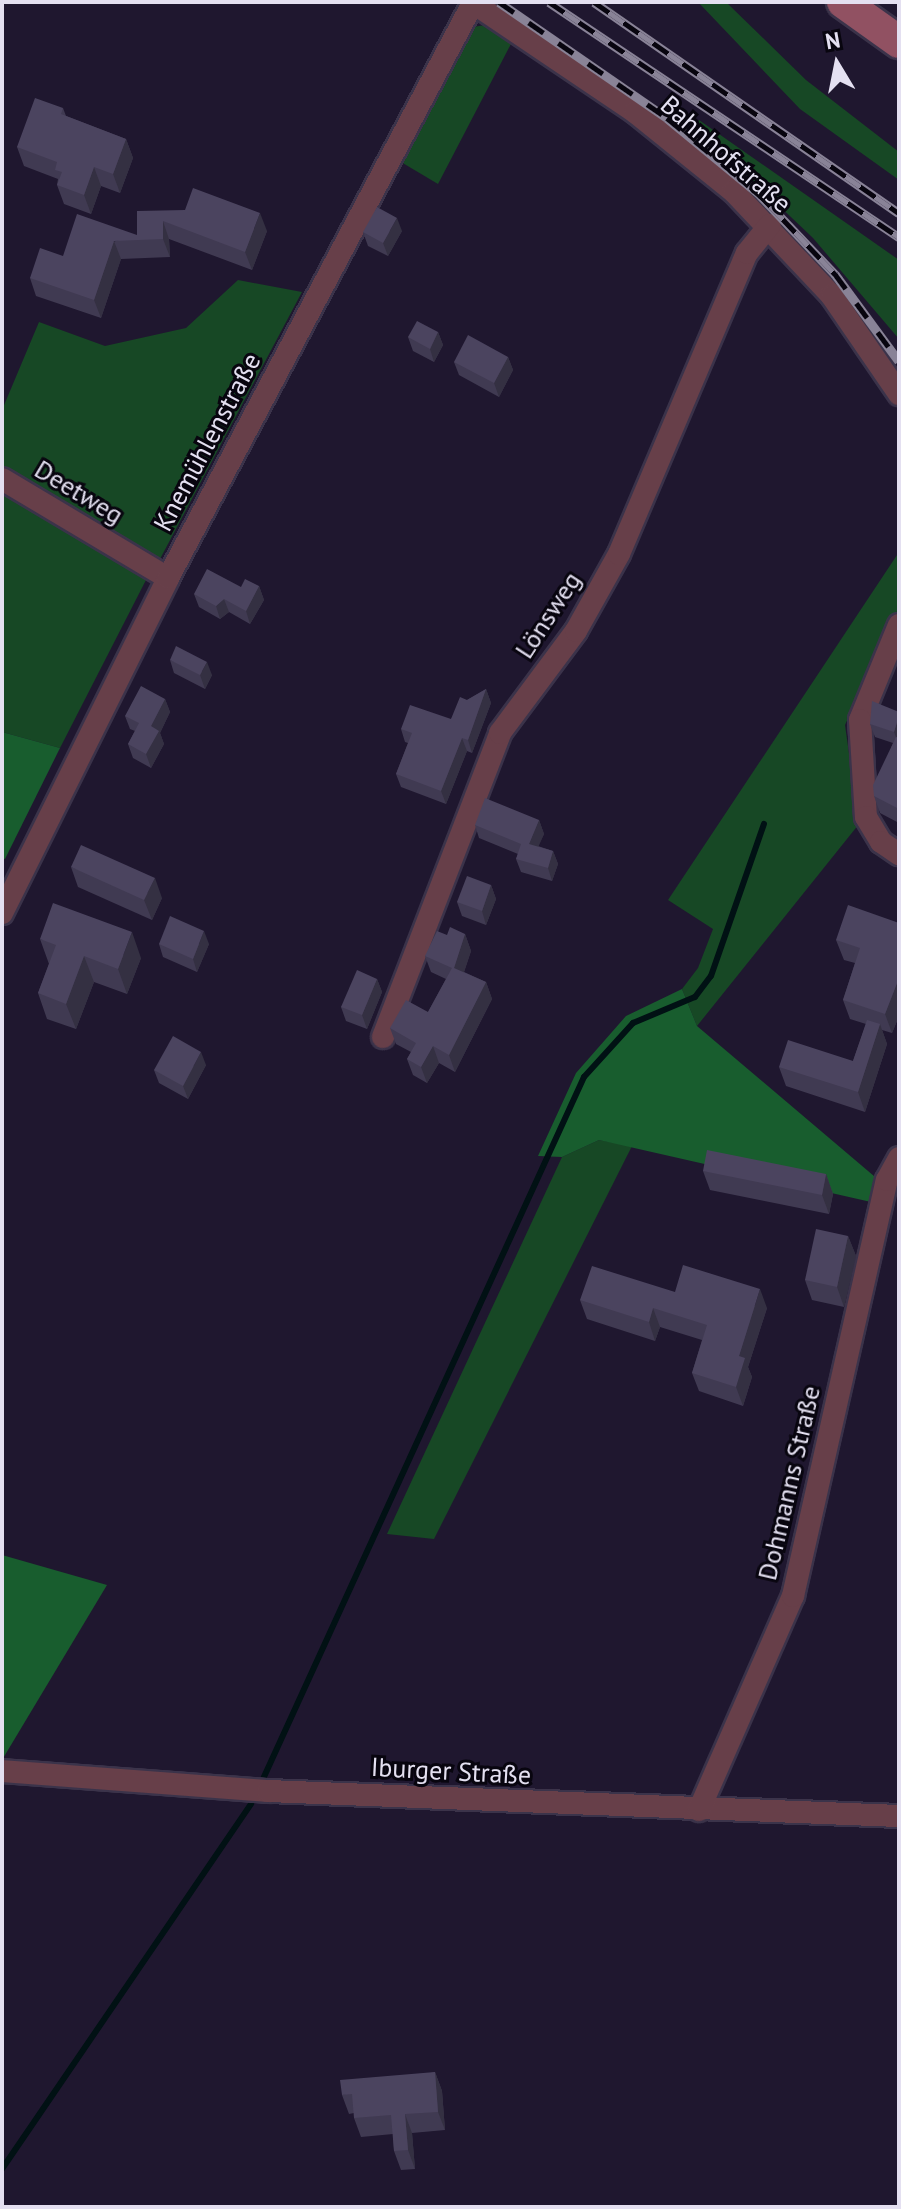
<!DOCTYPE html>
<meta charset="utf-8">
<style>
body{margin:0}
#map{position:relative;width:901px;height:2209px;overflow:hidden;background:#1f172f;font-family:"PT Sans",sans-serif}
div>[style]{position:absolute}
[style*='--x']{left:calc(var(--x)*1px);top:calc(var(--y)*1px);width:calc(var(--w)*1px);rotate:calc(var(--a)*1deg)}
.green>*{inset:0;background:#174825}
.forest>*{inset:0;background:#185d2e}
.stream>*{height:6px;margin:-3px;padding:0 3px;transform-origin:3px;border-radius:3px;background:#011114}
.roads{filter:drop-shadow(2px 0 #3b334a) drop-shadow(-2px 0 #3b334a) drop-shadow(0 2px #3b334a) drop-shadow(0 -2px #3b334a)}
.street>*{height:22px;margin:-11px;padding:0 11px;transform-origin:11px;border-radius:11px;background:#673f49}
.secondary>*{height:32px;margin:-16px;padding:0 16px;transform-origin:16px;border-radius:16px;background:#915162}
.rail>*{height:9px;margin-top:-4.5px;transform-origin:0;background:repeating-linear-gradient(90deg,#08050f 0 18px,#898397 0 36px);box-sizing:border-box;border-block:2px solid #898397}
.wall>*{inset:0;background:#403a52}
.shaded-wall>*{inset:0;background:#343042}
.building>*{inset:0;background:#4b445f}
span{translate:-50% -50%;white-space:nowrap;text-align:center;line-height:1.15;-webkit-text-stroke:6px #08050f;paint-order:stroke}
.street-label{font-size:26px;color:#e4e0f1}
.frame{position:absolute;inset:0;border:4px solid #e4e0f1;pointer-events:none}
.north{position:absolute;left:797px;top:24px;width:80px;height:80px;-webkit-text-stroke:6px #08050f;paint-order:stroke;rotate:350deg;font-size:22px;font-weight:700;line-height:32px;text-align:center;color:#e4e0f1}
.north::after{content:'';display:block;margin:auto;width:28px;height:36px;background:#e4e0f1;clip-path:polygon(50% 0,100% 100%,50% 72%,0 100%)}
</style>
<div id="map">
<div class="green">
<div style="clip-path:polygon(698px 2px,726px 2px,806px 80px,899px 152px,899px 180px,800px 109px)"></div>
<div style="clip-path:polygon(485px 25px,512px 42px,438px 184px,401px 162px,473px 27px)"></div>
<div style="clip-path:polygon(699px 120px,899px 260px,899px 339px,813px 238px,695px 126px)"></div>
<div style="clip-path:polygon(238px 280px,302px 292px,160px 559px,2px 467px,2px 410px,39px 322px,105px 346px,186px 328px)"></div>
<div style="clip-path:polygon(2px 492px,146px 580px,60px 748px,2px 732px)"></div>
<div style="clip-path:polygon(899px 552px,899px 607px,845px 725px,859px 824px,697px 1026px,682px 989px,698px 968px,713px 929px,668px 900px)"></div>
<div style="clip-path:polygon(599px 1140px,632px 1146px,434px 1539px,387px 1534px,562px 1157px)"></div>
</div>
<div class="forest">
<div style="clip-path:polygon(2px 732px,60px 748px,5px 859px,2px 858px)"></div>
<div style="clip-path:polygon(682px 989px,697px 1026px,881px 1182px,871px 1202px,599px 1140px,562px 1157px,538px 1156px,576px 1073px,626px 1016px)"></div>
<div style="clip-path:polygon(2px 1555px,107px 1585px,2px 1760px)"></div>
</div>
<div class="stream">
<div style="--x:263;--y:1779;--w:772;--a:-65.43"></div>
<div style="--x:584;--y:1077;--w:73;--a:-47.8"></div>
<div style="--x:633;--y:1023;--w:67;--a:-22.8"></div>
<div style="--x:695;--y:997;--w:26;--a:-53"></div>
<div style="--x:711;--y:976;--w:161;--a:-70.8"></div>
<div style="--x:2;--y:2169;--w:442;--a:-55.7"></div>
</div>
<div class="roads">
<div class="street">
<div style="--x:472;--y:2;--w:197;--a:34"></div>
<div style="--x:635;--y:112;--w:127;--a:38.9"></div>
<div style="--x:734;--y:192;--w:143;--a:46.7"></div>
<div style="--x:832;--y:296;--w:119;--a:55.6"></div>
<div style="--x:2;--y:479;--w:193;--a:30.8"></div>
<div style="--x:899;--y:625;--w:103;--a:112.3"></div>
<div style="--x:860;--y:720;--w:97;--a:86.5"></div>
<div style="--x:866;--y:817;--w:29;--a:59"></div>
<div style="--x:881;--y:842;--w:22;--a:34"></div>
<div style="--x:2;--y:913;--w:374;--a:-63.6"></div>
<div style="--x:168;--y:578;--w:651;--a:-62.06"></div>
<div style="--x:383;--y:1037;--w:326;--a:-68.9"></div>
<div style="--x:500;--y:733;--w:127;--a:-53.3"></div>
<div style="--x:576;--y:631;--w:88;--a:-60.8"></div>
<div style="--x:619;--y:554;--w:327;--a:-67"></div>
<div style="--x:747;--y:253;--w:36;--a:-51"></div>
<div style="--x:2;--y:1771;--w:267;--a:4.3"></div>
<div style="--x:268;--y:1791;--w:631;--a:2.27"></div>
<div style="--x:699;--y:1810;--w:234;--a:-66.3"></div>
<div style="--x:793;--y:1596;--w:426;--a:-77.3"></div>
<div style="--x:887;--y:1180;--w:25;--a:-61"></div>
</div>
<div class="secondary">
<div style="--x:843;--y:2;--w:69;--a:35.5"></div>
</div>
</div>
<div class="rail">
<div style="--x:499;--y:2;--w:204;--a:34.6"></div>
<div style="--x:667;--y:118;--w:118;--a:39.5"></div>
<div style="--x:758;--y:193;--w:112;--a:46.5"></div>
<div style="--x:835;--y:274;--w:108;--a:53.7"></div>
<div style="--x:549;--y:2;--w:422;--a:33.9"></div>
<div style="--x:594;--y:2;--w:371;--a:34.7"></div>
</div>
<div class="wall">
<div style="clip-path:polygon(63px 108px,66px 116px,126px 139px,133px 158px,120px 193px,101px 186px,91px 214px,64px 204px,57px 185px,58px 179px,24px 166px,17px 147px)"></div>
<div style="clip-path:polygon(137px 211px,267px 231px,252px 270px,169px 239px,170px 257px,121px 259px,101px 318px,36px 296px,30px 278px,63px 256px,137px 235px)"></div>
<div style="clip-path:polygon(402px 231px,388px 256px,368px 246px,363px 232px)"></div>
<div style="clip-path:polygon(438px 332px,443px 345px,434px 362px,413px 351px,408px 337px)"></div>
<div style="clip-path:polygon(508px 357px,513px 370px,499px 397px,459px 375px,454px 362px)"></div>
<div style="clip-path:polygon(259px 586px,264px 600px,250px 624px,229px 612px,220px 619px,199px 607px,194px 594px,241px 587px)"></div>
<div style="clip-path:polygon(170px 660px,212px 675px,205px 689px,174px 673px)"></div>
<div style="clip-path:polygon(486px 689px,491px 703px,472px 753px,467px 751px,446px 804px,401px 787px,396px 774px,408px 743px,405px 742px,401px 729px,451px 719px,467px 700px)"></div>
<div style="clip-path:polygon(165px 699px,170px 712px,160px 733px,164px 744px,151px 768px,133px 758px,128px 744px,135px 731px,130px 729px,125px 716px)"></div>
<div style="clip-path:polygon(899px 712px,899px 823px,880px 813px,874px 796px,893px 743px,875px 737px,870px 724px)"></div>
<div style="clip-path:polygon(539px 820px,544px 834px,538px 846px,553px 851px,558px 864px,552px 881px,521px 872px,516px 859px,518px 854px,479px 838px,475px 825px)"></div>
<div style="clip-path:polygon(71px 867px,162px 898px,152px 920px,78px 887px)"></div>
<div style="clip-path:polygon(491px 885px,496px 899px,486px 925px,462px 916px,457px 902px)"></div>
<div style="clip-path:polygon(899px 923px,899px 1016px,892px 1033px,882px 1030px,887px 1044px,865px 1112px,786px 1086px,779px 1067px,853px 1061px,866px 1024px,850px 1019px,843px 1000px,855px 963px,844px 960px,836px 940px)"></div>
<div style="clip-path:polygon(465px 934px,471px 951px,464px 972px,486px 982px,492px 999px,455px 1072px,439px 1063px,427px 1083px,413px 1075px,407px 1059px,411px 1052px,396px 1044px,390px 1028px,428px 1012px,446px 979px,431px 972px,425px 956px,447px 935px)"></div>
<div style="clip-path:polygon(40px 939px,141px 958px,127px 994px,94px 982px,76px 1029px,47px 1019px,38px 993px,49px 964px)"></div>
<div style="clip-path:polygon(159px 944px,209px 944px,197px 972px,163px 957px)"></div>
<div style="clip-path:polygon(377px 979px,382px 992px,367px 1029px,346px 1021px,341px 1007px)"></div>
<div style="clip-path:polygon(206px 1065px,188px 1099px,159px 1083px,154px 1070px)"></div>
<div style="clip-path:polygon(703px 1171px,826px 1174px,833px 1194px,829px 1214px,710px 1190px)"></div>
<div style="clip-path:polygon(848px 1236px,856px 1256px,844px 1307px,812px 1300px,805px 1280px)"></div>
<div style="clip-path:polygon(675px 1292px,767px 1308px,748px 1367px,752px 1377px,743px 1406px,699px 1391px,692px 1373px,702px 1340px,660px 1327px,655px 1341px,587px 1319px,580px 1300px)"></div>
<div style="clip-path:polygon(435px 2072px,442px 2091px,445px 2130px,412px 2133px,415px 2169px,401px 2170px,394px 2151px,393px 2134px,361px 2137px,354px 2118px,354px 2113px,349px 2114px,342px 2095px)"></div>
</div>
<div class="shaded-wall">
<div style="clip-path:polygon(126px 139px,133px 158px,120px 193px,113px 174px)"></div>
<div style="clip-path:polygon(94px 167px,101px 186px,91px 214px,84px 195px)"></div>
<div style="clip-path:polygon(260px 213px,267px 231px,252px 270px,245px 252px)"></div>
<div style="clip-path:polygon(397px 218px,402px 231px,388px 256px,383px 243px)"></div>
<div style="clip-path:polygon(163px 221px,169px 239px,170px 257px,163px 239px)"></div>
<div style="clip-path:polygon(114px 241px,121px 259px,101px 318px,94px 300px)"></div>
<div style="clip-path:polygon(438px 332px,443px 345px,434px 362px,430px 349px)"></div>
<div style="clip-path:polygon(508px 357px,513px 370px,499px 397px,494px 383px)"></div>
<div style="clip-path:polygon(259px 586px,264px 600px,250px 624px,246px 611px)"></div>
<div style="clip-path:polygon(224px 599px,229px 612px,220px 619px,216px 606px)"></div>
<div style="clip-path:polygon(207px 662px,212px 675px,205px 689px,200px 675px)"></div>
<div style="clip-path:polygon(486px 689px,491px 703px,472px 753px,468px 740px)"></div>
<div style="clip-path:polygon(165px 699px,170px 712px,160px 733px,164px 744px,151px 768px,146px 754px,151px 726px)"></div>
<div style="clip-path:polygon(899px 716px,899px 745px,894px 732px)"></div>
<div style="clip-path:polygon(462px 738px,467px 751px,446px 804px,441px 791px)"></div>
<div style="clip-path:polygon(539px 820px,544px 834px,534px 857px,529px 844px)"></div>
<div style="clip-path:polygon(553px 851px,558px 864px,552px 881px,548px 868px)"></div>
<div style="clip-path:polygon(155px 878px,162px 898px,152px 920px,144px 900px)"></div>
<div style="clip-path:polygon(491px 885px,496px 899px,486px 925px,482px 911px)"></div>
<div style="clip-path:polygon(204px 931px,209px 944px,197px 972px,193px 959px)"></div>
<div style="clip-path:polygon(132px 932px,141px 958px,127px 994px,118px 969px)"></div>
<div style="clip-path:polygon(465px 934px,471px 951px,460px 984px,454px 968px)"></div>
<div style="clip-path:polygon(84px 956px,94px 982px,76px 1029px,66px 1004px)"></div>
<div style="clip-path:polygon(899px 978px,899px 1016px,892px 1033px,885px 1014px)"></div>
<div style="clip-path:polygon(377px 979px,382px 992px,367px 1029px,362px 1015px)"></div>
<div style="clip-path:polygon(486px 982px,492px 999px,455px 1072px,449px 1055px)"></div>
<div style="clip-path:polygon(880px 1024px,887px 1044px,865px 1112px,858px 1092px)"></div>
<div style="clip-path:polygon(433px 1046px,439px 1063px,427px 1083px,421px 1067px)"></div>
<div style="clip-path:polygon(201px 1052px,206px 1065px,188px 1099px,183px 1086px)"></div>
<div style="clip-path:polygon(826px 1174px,833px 1194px,829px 1214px,822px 1195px)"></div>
<div style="clip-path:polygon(848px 1236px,856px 1256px,844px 1307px,837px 1287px)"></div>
<div style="clip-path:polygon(760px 1289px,767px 1308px,748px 1367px,752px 1377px,743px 1406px,736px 1387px,739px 1356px)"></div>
<div style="clip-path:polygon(653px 1308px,660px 1327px,655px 1341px,649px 1322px)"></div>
<div style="clip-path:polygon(435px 2072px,442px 2091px,445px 2130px,438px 2112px)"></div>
<div style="clip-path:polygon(405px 2114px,412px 2133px,415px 2169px,408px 2150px)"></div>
</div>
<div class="building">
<div style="clip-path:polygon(35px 98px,63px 108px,61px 114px,126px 139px,113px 174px,94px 167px,84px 195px,57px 185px,62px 172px,55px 170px,57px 162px,17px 147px)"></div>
<div style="clip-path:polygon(193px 188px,260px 213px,245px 252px,163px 221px,163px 239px,114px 241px,94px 300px,30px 278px,40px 248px,63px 256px,77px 214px,137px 235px,137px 211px,185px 210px)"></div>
<div style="clip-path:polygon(377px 207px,397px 218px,383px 243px,363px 232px)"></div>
<div style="clip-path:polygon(417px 321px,438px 332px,430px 349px,408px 337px)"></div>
<div style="clip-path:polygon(468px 335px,508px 357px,494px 383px,454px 362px)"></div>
<div style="clip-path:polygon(207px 569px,241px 587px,245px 579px,259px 586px,246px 611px,224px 599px,216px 606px,194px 594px)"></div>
<div style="clip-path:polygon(176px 646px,207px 662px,200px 675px,170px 660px)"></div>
<div style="clip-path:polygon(141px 686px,165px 699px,151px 726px,159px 731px,146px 754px,128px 744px,139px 723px,125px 716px)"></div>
<div style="clip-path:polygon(486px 689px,468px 740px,462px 738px,441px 791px,396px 774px,412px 733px,401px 729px,410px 705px,451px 719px,460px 697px,467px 700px)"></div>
<div style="clip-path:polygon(872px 701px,899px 712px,899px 716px,894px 732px,870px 724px)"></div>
<div style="clip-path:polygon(896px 737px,899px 738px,899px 809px,874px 796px,873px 785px)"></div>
<div style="clip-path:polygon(485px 798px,539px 820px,529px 844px,553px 851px,548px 868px,516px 859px,521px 844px,475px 825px)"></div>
<div style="clip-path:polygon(81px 845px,155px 878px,144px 900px,71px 867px)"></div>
<div style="clip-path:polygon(467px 876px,491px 885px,482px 911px,457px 902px)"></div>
<div style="clip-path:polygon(53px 903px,132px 932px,118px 969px,84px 956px,66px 1004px,38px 993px,56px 945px,40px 939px)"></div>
<div style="clip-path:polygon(848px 905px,899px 923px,899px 978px,885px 1014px,843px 1000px,860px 948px,836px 940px)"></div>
<div style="clip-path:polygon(170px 916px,204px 931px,193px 959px,159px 944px)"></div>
<div style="clip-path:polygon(450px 927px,465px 934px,454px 968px,486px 982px,449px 1055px,433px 1046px,421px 1067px,407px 1059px,416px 1043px,390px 1028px,406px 1000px,428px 1012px,452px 968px,425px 956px,437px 931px,447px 935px)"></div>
<div style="clip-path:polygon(357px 970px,377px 979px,362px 1015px,341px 1007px)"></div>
<div style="clip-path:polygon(867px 1020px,880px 1024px,858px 1092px,779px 1067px,788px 1040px,853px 1061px)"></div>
<div style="clip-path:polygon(173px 1036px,201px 1052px,183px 1086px,154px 1070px)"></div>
<div style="clip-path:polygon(707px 1150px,826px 1174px,822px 1195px,703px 1171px)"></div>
<div style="clip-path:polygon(816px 1229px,848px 1236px,837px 1287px,805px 1280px)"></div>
<div style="clip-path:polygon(683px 1265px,760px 1289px,739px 1356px,745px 1358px,736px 1387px,692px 1373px,707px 1325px,653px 1308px,649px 1322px,580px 1300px,592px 1266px,675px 1292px)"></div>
<div style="clip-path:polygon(435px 2072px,438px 2112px,405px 2114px,408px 2150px,394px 2151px,391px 2115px,354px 2118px,352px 2094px,342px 2095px,340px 2080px)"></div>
</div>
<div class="street-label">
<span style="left:726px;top:154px;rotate:41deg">Bahnhofstraße</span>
<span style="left:207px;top:442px;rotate:-62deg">Knemühlenstraße</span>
<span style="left:79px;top:492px;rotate:31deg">Deetweg</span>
<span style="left:548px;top:615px;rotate:-57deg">Lönsweg</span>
<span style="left:789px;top:1483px;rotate:-77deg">Dohmanns Straße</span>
<span style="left:451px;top:1771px;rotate:3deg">Iburger Straße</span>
</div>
<div class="frame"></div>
<div class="north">N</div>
</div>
